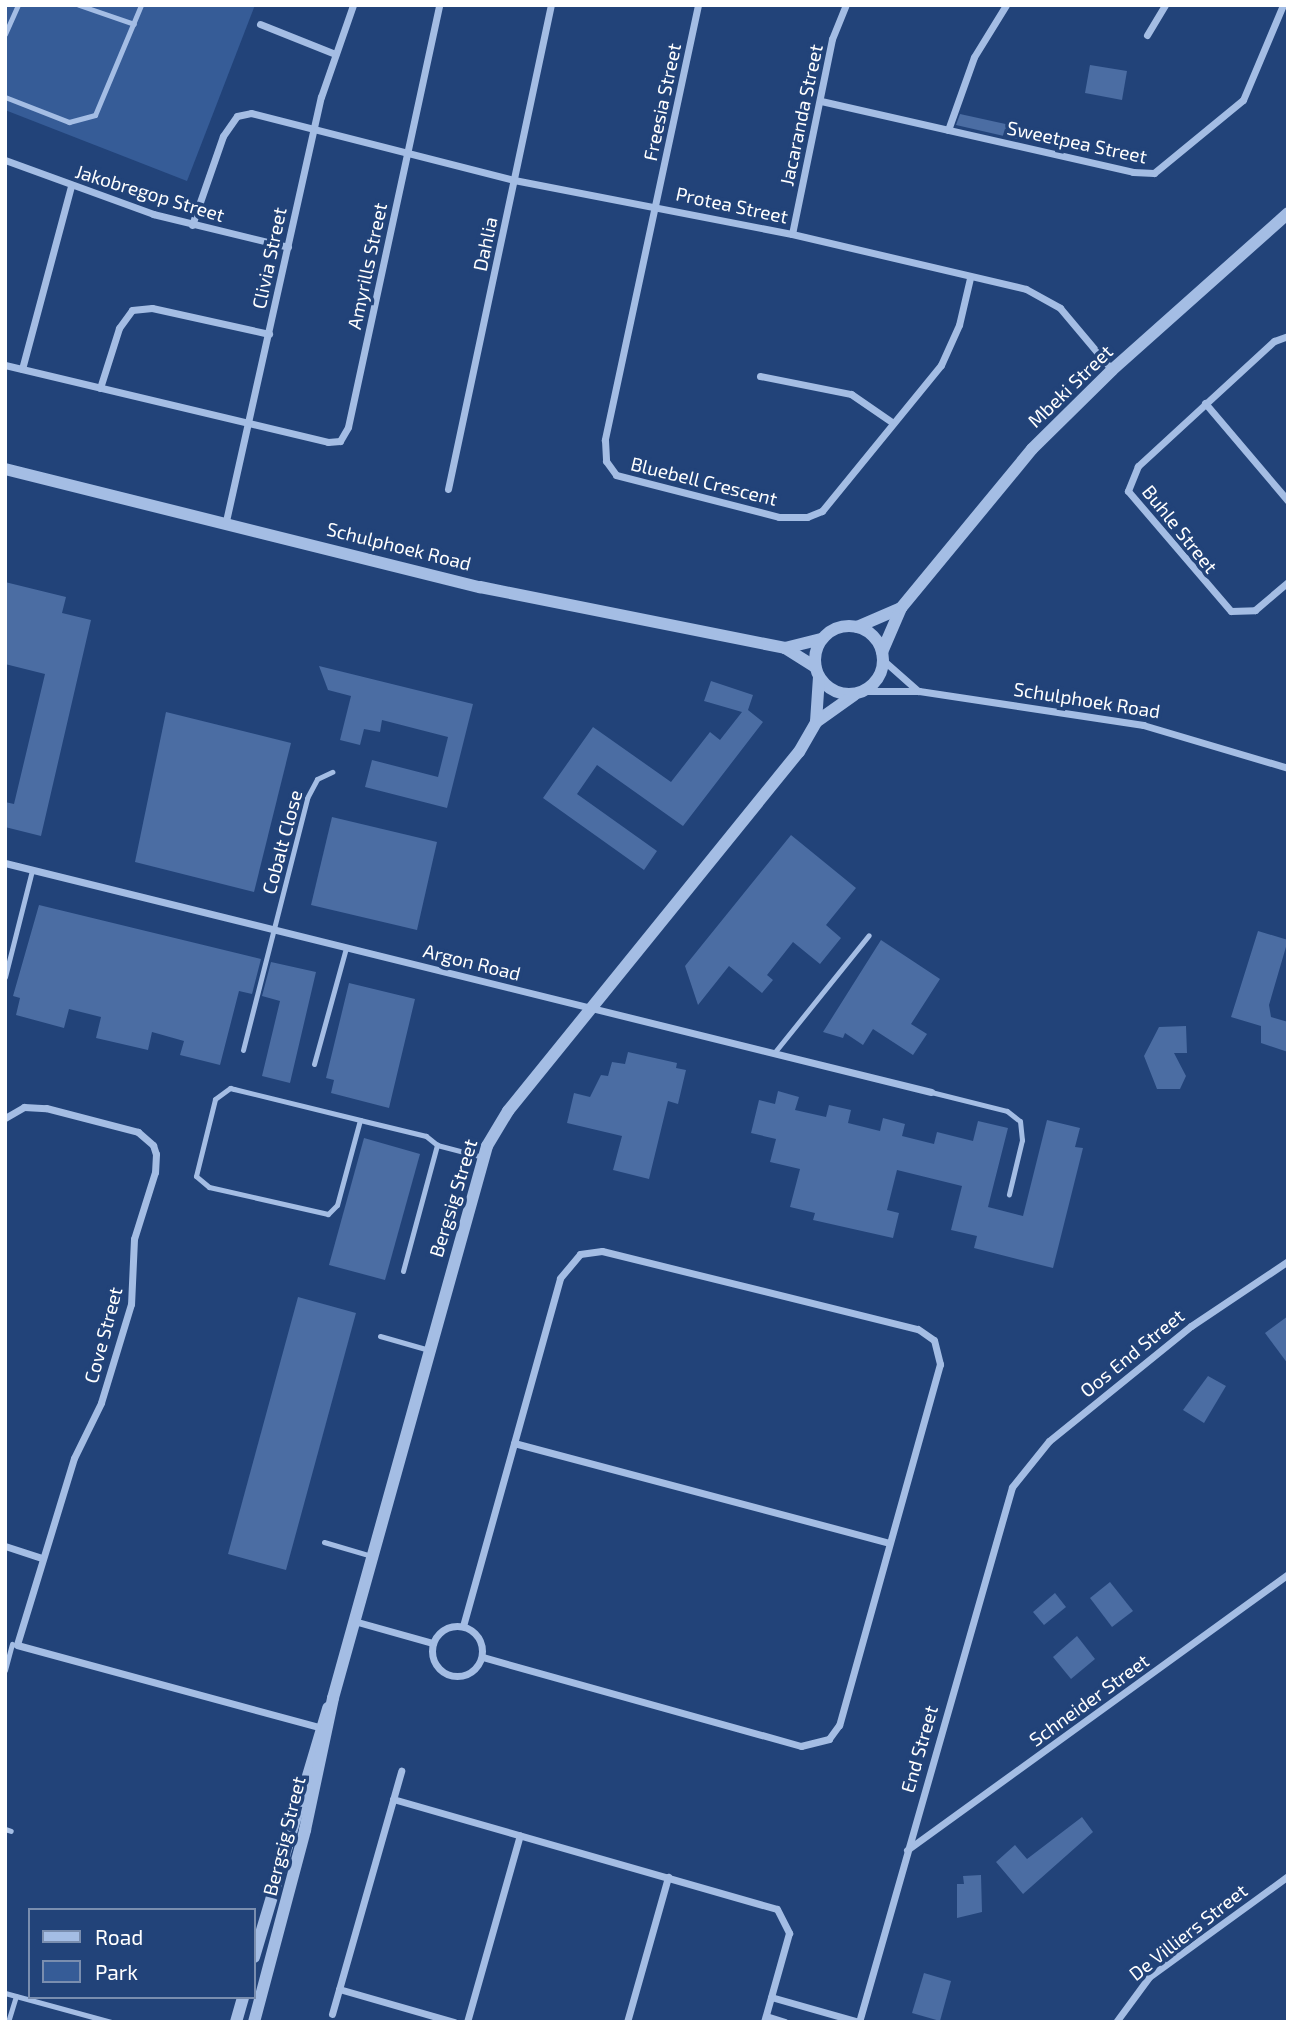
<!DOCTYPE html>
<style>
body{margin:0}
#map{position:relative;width:1293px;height:2027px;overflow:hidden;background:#224379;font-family:"Exo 2",sans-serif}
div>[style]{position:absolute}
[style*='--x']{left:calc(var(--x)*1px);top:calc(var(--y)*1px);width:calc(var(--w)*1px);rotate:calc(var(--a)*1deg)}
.green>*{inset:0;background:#365c97}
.building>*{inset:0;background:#4b6da3}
.service>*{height:5px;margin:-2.5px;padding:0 2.5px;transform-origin:2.5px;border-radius:2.5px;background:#a4bde4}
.minor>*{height:7px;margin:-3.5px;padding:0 3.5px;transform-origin:3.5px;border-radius:3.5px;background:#a4bde4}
.minor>.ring{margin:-3.5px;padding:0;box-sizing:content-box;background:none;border:7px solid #a4bde4;border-radius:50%}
.tertiary>*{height:12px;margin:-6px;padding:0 6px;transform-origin:6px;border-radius:6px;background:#a4bde4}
.tertiary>.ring{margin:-6px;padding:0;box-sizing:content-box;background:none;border:12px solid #a4bde4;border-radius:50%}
span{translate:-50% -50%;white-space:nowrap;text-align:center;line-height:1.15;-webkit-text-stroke:7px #224379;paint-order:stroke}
.street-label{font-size:19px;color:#fff}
.frame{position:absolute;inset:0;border:7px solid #fff;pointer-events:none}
.legend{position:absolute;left:28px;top:1908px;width:228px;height:91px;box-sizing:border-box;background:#224379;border:2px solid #7a8eaf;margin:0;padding:9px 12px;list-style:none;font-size:21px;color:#fff}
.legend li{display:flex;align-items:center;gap:14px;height:35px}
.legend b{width:35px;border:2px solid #7a8eaf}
</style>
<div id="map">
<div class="green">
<div style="clip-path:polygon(5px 5px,255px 5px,187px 181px,5px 110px)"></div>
</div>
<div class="building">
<div style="clip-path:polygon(1090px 65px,1127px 71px,1122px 100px,1085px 93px)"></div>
<div style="clip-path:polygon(960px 114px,1019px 127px,1017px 139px,956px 125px)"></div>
<div style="clip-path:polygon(5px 582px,66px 597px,62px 613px,91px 620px,41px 836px,5px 827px,5px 802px,14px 804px,45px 674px,5px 664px)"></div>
<div style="clip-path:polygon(319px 666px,473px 704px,447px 808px,365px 787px,372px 760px,438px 777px,448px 737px,382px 720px,380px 732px,364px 729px,360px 745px,340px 740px,351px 696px,328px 690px)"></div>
<div style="clip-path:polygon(711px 681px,753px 695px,748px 710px,763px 722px,683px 826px,597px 765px,577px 794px,657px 851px,644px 870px,543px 798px,593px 727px,671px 782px,710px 732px,720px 740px,742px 712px,704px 701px)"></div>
<div style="clip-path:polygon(166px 712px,291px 743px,254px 892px,135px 862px)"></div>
<div style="clip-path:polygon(332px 817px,437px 842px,417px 930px,311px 905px)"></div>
<div style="clip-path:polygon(791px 835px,856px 888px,826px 925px,841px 938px,820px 964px,793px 942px,767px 975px,773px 980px,762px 993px,729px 966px,698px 1005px,685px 966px)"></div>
<div style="clip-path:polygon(39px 905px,261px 959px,252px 994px,239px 991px,220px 1065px,180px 1055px,184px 1041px,152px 1032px,148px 1050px,96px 1038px,101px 1017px,69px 1009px,64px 1028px,16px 1015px,20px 998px,13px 996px)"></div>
<div style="clip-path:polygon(1258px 931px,1288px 940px,1269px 1005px,1271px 1017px,1288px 1022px,1288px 1052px,1261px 1043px,1261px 1026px,1231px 1017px)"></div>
<div style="clip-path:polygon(881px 940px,940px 979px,911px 1024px,927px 1034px,913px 1055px,873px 1029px,863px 1045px,845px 1033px,843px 1038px,823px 1032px)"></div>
<div style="clip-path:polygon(271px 962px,316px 972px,290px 1083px,262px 1076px,280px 1001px,262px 996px)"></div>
<div style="clip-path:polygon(349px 983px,415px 999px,389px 1108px,331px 1093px,334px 1080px,326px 1078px)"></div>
<div style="clip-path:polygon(1186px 1026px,1187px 1053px,1174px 1053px,1186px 1076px,1180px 1089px,1157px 1089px,1144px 1056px,1159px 1027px)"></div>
<div style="clip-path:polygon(628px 1052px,677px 1063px,676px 1068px,686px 1070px,678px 1104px,668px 1101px,649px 1179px,613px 1170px,622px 1136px,567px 1123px,574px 1093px,590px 1097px,601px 1075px,608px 1076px,612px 1062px,625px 1064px)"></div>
<div style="clip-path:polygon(778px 1091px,799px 1097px,795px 1110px,826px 1117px,829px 1105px,851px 1110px,848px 1123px,880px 1131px,883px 1118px,905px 1124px,902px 1136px,934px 1144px,937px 1132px,973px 1141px,978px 1121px,1008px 1128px,988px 1207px,1023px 1216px,1047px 1120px,1080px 1128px,1075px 1147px,1083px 1148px,1053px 1268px,974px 1248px,977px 1236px,951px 1230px,962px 1186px,897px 1170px,887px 1210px,899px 1213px,893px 1238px,813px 1220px,815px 1213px,790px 1207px,800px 1169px,770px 1162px,776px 1139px,751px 1133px,759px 1100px,775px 1104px)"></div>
<div style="clip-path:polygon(364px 1138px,420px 1154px,385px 1280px,329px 1265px)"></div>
<div style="clip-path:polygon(298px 1297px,356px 1313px,286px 1570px,228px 1554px)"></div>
<div style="clip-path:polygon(1288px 1316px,1288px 1364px,1265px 1333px)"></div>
<div style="clip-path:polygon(1208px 1376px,1226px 1386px,1204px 1423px,1183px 1410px)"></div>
<div style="clip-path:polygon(1110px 1582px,1133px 1611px,1112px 1627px,1090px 1598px)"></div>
<div style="clip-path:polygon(1055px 1593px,1066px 1607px,1044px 1625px,1033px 1612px)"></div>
<div style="clip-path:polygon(1077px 1636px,1095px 1659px,1071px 1679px,1053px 1657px)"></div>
<div style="clip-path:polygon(1082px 1817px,1093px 1832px,1023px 1894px,996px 1862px,1015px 1845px,1027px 1859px)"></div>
<div style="clip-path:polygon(981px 1875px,982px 1912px,957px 1918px,957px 1884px,964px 1884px,963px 1876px)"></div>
<div style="clip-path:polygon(924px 1973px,951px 1981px,940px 2021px,912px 2013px)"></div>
</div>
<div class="service">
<div style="--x:79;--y:5;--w:58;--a:19.1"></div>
<div style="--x:5;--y:34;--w:32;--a:-66"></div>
<div style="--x:5;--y:97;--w:69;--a:21.3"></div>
<div style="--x:69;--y:122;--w:27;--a:-15"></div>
<div style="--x:95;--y:115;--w:119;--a:-67.3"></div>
<div style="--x:5;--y:977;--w:110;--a:-75.8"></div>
<div style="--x:243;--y:1050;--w:260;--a:-75.7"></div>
<div style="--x:307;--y:798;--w:21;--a:-62"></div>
<div style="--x:317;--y:779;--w:17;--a:-25"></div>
<div style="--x:774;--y:1053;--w:151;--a:-51.2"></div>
<div style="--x:314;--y:1064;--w:120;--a:-74.6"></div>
<div style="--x:931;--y:1092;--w:78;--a:14"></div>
<div style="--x:1007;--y:1111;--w:16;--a:38"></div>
<div style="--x:1020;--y:1121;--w:19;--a:84"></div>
<div style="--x:1022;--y:1140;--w:56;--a:103.5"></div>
<div style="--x:360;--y:1120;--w:88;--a:105.1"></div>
<div style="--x:337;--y:1205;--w:13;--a:135"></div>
<div style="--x:328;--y:1214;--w:122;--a:-167.2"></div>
<div style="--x:209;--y:1187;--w:17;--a:-140"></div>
<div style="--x:196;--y:1176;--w:79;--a:-76.1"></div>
<div style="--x:215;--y:1099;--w:19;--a:-36"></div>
<div style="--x:230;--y:1088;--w:4;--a:14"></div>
<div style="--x:234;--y:1089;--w:130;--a:13.8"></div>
<div style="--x:360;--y:1120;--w:68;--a:13.6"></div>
<div style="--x:426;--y:1136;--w:14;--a:39"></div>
<div style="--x:437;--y:1145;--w:48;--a:14.6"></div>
<div style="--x:403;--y:1271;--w:131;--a:-74.9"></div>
<div style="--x:380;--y:1336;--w:51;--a:15.9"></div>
<div style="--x:324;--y:1542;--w:50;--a:16.3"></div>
<div style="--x:5;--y:1670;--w:27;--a:-75"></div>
<div style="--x:5;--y:1829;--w:6;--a:18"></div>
<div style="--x:5;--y:1993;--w:110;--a:15.3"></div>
<div style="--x:8;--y:2022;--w:27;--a:-73"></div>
</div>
<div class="minor">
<div style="--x:698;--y:5;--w:445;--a:102.1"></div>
<div style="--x:605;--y:440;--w:21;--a:87"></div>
<div style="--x:606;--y:461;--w:17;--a:54"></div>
<div style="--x:616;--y:475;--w:168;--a:14.4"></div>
<div style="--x:779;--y:517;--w:28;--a:0"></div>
<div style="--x:807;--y:517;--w:16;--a:-22"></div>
<div style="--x:822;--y:511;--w:188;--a:-50.8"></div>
<div style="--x:941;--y:365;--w:44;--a:-65.8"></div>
<div style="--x:959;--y:325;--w:48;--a:-76.8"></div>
<div style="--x:260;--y:24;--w:81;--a:21.8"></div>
<div style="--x:1147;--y:35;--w:35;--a:-59"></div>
<div style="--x:821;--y:101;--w:320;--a:12.8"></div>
<div style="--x:1133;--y:172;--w:21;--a:3"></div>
<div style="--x:1154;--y:173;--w:115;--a:-39.4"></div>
<div style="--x:1243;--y:100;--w:103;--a:-67.2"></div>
<div style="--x:948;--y:130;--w:77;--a:-70.4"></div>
<div style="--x:974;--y:57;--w:61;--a:-58.4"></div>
<div style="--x:5;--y:160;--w:158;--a:20"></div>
<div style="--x:153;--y:214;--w:139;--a:13.7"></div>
<div style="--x:192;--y:225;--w:94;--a:-70.8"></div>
<div style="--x:223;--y:136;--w:24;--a:-55"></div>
<div style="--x:237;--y:116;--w:14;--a:-12"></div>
<div style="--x:251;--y:113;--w:271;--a:14.3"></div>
<div style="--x:514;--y:180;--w:283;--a:11"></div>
<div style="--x:792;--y:234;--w:240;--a:13.2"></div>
<div style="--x:1026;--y:289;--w:39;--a:29"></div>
<div style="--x:1060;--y:308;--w:81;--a:50"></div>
<div style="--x:792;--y:234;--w:199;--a:-78.4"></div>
<div style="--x:832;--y:39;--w:37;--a:-68"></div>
<div style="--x:1288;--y:336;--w:15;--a:160"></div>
<div style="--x:1274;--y:341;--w:185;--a:137.4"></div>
<div style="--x:1138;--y:466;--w:27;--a:112"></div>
<div style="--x:1128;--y:491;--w:158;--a:49.4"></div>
<div style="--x:1231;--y:611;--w:24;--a:-2"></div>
<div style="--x:1255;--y:610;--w:43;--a:-40.3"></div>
<div style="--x:5;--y:365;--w:332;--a:13.4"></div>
<div style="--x:328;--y:442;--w:12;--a:-5"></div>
<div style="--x:340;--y:441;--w:16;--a:-60"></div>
<div style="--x:348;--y:427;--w:432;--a:-77.8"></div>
<div style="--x:22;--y:369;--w:189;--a:-75"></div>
<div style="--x:760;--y:376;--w:93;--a:11.2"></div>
<div style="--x:851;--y:394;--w:51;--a:34.6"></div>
<div style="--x:100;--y:388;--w:63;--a:-72.4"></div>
<div style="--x:119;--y:328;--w:22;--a:-54"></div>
<div style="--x:132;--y:310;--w:20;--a:-6"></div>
<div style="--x:152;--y:308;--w:120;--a:12.5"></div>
<div style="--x:1205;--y:403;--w:128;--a:49.7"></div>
<div style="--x:448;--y:489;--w:495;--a:-78"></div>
<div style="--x:226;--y:521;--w:435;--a:-77.4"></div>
<div style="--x:321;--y:97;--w:97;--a:-70.8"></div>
<div style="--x:883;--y:660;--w:47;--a:41.5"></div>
<div style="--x:864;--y:691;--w:55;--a:0"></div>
<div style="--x:919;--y:691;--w:227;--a:8.6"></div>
<div style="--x:1143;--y:725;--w:151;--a:16.5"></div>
<div style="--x:5;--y:863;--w:954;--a:13.89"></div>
<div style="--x:5;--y:1118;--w:22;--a:-30"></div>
<div style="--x:24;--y:1107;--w:22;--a:3"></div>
<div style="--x:46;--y:1108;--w:95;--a:14.6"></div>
<div style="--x:138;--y:1132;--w:20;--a:41"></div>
<div style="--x:153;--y:1145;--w:9;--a:72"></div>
<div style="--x:156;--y:1154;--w:18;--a:93"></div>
<div style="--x:155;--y:1172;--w:70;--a:107.4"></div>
<div style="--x:134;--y:1239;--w:65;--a:92.6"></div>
<div style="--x:131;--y:1304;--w:103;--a:106.9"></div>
<div style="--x:101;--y:1403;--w:61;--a:116.1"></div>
<div style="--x:74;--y:1458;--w:195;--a:107"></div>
<div style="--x:17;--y:1645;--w:317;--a:15.2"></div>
<div style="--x:514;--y:1443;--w:388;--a:14.9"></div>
<div style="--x:5;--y:1546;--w:39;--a:18"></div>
<div style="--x:354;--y:1621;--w:82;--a:15.6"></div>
<div class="ring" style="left:432px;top:1626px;width:43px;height:43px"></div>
<div style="--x:463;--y:1626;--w:361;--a:-74.4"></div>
<div style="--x:560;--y:1278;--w:31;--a:-50"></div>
<div style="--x:580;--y:1254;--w:22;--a:-8"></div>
<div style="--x:602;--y:1251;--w:325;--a:13.9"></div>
<div style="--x:918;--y:1329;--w:19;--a:35"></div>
<div style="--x:934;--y:1340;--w:25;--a:76"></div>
<div style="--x:940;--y:1364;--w:375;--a:105.6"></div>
<div style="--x:839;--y:1725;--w:17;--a:126"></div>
<div style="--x:829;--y:1739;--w:29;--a:166"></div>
<div style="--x:801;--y:1746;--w:331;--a:-164.4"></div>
<div style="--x:393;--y:1799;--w:399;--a:16"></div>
<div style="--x:777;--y:1909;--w:27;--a:63"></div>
<div style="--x:789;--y:1933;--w:92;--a:105.7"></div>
<div style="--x:907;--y:1850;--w:470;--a:-35.9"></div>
<div style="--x:339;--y:1989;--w:120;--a:16"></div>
<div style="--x:771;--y:1997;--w:91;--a:15.9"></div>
<div style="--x:332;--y:2014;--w:253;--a:-74.1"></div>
<div style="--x:766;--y:2016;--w:20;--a:18"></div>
<div style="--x:467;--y:2022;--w:194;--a:-74.2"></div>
<div style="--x:627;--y:2022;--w:151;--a:-74.2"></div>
<div style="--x:859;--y:2022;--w:556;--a:-74.04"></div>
<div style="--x:1012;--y:1487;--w:59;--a:-51.2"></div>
<div style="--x:1049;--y:1441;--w:183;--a:-39"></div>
<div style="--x:1191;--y:1326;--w:117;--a:-33.8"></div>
<div style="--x:1116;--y:2022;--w:56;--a:-53.7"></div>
<div style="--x:1149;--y:1977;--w:172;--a:-36"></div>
</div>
<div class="tertiary">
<div style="--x:5;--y:469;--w:489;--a:14"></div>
<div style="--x:480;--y:587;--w:311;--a:11.3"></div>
<div style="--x:785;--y:648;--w:36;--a:32"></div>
<div class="ring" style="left:815px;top:626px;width:56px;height:56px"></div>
<div style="--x:857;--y:627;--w:48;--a:-23.4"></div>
<div style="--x:785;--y:648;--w:38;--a:-14"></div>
<div style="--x:882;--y:652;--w:48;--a:-66.6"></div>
<div style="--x:901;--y:608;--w:206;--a:-50.5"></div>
<div style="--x:1032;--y:449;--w:112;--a:-44.6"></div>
<div style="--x:1112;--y:370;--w:236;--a:-41.7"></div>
<div style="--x:816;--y:722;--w:45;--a:-86.2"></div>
<div style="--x:254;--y:1957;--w:260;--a:-73.4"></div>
<div style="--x:236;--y:2022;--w:26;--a:-74"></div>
<div style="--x:254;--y:2022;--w:199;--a:-75.1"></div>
<div style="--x:305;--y:1830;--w:135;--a:-78"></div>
<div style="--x:333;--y:1698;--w:573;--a:-74.41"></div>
<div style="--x:487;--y:1146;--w:41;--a:-59"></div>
<div style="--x:508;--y:1111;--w:462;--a:-51"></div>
<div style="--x:799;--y:752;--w:34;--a:-60"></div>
<div style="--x:816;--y:722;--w:47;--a:-35.4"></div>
</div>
<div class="street-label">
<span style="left:662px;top:102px;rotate:-78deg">Freesia Street</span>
<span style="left:801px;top:115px;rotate:-78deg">Jacaranda Street</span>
<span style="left:1077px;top:142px;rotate:12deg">Sweetpea Street</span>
<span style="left:150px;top:193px;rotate:17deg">Jakobregop Street</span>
<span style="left:732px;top:205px;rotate:12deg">Protea Street</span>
<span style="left:485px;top:244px;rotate:-78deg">Dahlia</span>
<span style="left:269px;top:258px;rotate:-78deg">Clivia Street</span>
<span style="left:367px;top:266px;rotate:-78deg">Amyrills Street</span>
<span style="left:1070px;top:386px;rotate:-44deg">Mbeki Street</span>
<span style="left:704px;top:481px;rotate:14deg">Bluebell Crescent</span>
<span style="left:1180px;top:529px;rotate:51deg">Buhle Street</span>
<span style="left:399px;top:546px;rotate:14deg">Schulphoek Road</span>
<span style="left:1087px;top:700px;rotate:9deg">Schulphoek Road</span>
<span style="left:282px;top:842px;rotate:-75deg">Cobalt Close</span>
<span style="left:472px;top:962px;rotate:14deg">Argon Road</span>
<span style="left:453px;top:1198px;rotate:-73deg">Bergsig Street</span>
<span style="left:103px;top:1335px;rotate:-75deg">Cove Street</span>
<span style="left:1132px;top:1353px;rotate:-39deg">Oos End Street</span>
<span style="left:1089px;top:1700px;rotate:-36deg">Schneider Street</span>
<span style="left:919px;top:1749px;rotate:-74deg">End Street</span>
<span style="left:284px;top:1836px;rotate:-76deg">Bergsig Street</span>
<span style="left:1188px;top:1932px;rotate:-38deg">De Villiers Street</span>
</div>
<div class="frame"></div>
<ul class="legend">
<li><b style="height:9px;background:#a4bde4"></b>Road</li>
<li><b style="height:19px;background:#365c97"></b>Park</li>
</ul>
</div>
